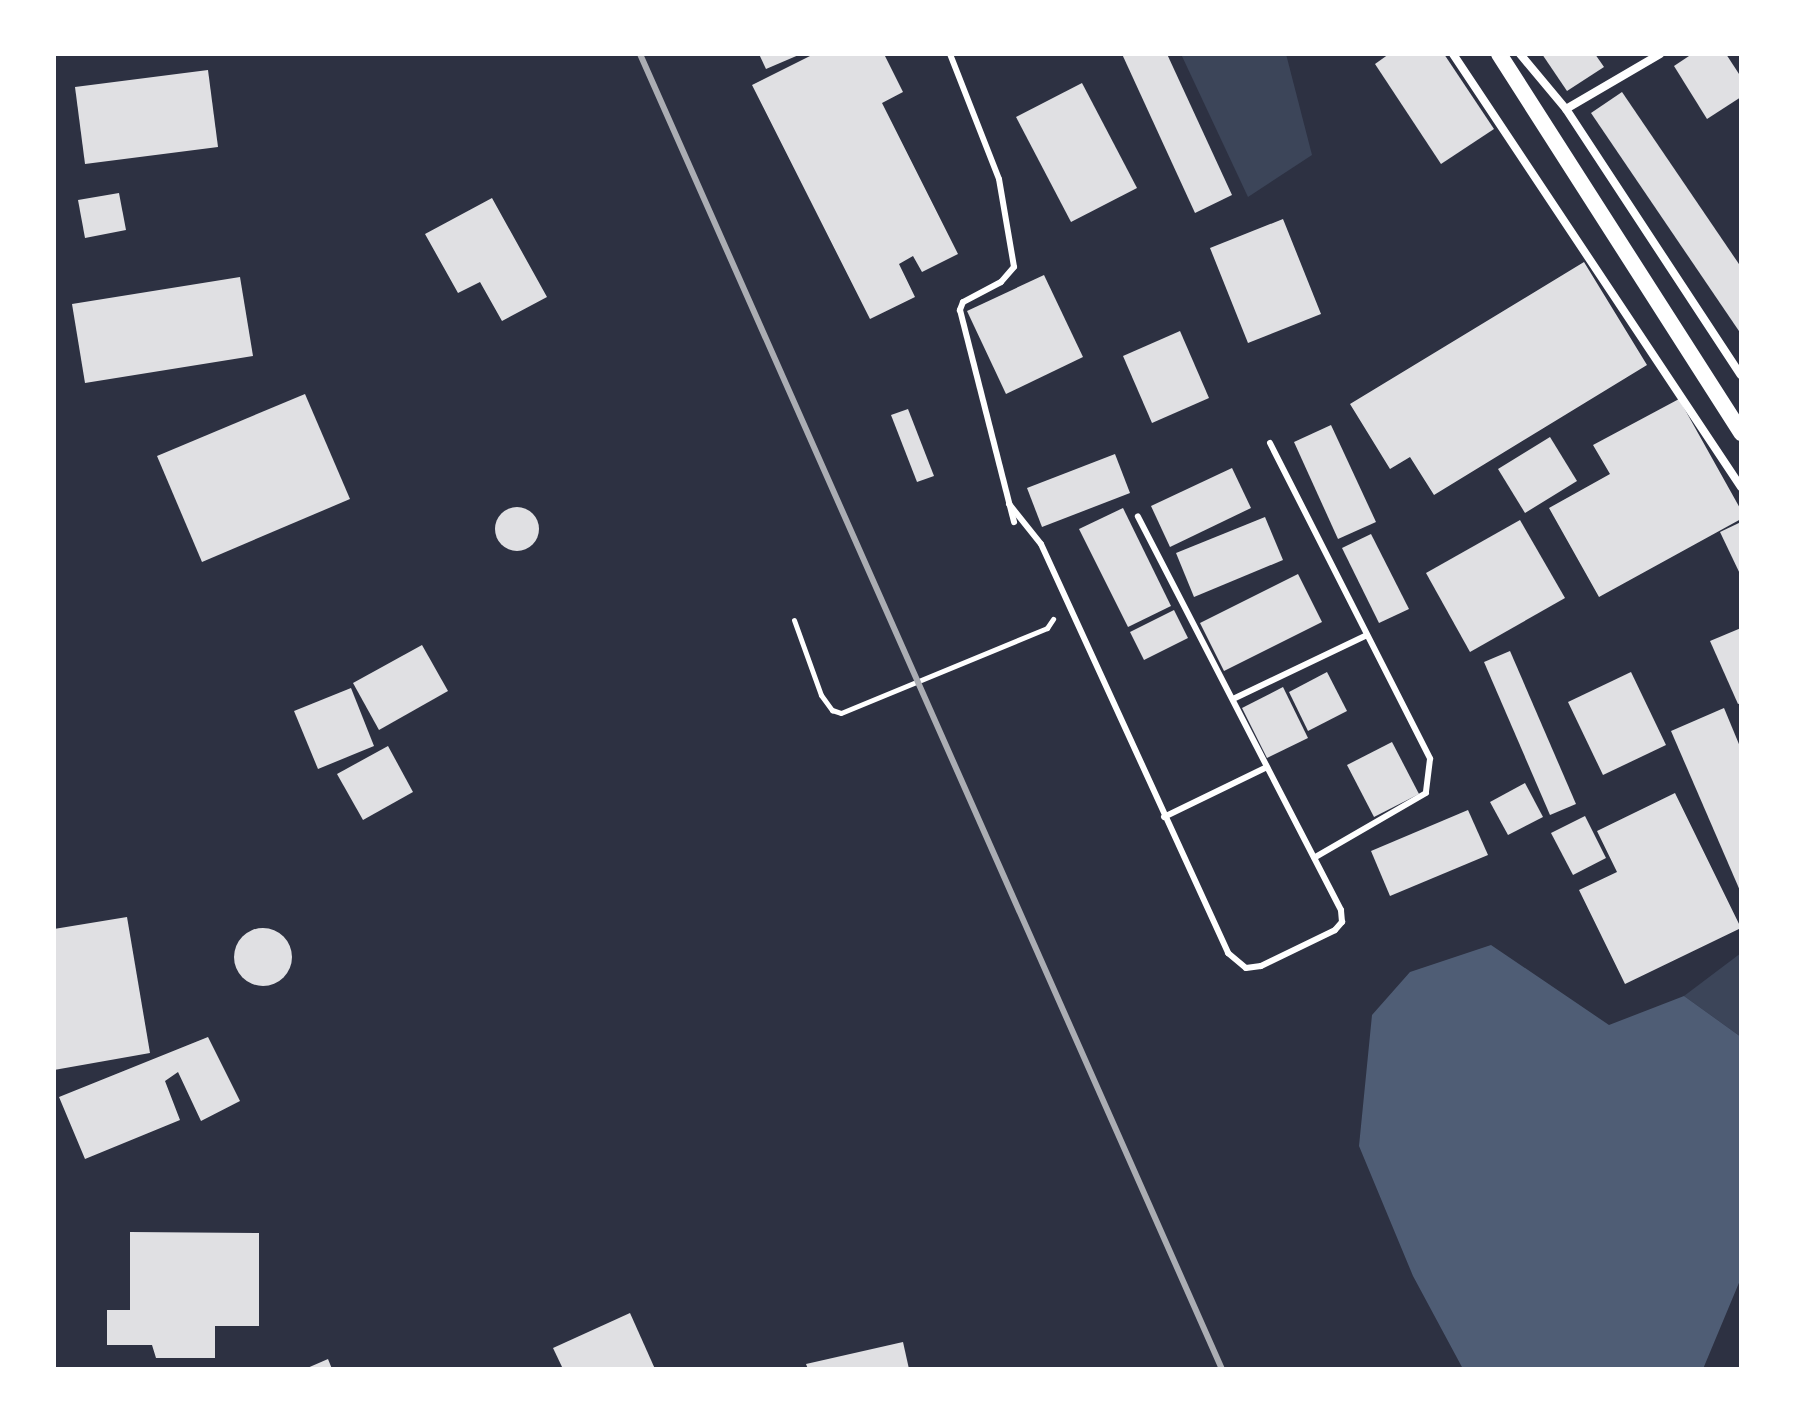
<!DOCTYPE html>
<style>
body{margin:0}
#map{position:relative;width:1795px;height:1423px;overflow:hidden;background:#2d3142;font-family:"Nunito Sans",sans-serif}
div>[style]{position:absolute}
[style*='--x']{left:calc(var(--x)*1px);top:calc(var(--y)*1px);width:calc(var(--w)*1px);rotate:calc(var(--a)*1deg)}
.green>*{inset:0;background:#3c4559}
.water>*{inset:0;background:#4f5d75}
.building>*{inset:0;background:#e0e0e3}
.round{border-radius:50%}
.path>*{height:5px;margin:-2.5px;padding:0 2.5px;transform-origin:2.5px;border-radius:2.5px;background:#fff}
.service>*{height:6px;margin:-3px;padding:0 3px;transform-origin:3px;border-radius:3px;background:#fff}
.minor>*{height:8px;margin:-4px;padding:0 4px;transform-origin:4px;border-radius:4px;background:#fff}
.secondary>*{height:16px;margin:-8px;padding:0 8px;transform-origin:8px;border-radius:8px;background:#fff}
.rail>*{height:6px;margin:-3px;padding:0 3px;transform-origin:3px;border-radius:3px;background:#abadb3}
span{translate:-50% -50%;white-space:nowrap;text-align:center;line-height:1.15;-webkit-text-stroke:8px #fff;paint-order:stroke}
.frame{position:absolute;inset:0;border:56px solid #fff;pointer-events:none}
</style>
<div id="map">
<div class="green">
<div style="clip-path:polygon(1181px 54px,1286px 54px,1312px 155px,1248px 197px)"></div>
<div style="clip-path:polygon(1741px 953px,1741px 1037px,1684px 996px)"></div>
</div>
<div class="water">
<div style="clip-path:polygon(1491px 945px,1609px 1025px,1684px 996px,1741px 1037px,1741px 1278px,1703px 1369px,1463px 1369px,1413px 1276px,1359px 1146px,1372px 1015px,1410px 972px)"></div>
</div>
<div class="building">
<div style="clip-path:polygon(759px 54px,801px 54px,766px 69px)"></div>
<div style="clip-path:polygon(814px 54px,884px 54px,903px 92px,882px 103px,958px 254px,922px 272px,913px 256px,899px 264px,915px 297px,870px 319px,752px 85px)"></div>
<div style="clip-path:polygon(1122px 54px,1167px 54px,1232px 195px,1195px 213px)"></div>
<div style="clip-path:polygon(1389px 54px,1444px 54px,1494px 129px,1441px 164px,1375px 64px)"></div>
<div style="clip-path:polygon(1542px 54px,1595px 54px,1604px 67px,1567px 91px)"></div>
<div style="clip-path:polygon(1692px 54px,1726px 54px,1741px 77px,1741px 97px,1707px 119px,1674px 66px)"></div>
<div style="clip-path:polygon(208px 70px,218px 147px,85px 164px,75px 87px)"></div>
<div style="clip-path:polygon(1082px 83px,1137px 188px,1071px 222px,1016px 117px)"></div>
<div style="clip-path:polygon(1622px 92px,1741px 267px,1741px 334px,1591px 113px)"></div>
<div style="clip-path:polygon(119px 193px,126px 230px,85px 238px,78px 200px)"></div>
<div style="clip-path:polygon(492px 198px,547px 297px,502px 321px,480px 282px,458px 293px,425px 234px)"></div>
<div style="clip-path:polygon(1283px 219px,1321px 314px,1248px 343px,1210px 248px)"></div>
<div style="clip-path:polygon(1584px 262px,1647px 365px,1434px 495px,1410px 457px,1390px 469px,1350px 404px)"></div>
<div style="clip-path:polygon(1044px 275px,1083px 357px,1006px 394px,967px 311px)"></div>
<div style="clip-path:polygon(240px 277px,253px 356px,85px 383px,72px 304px)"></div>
<div style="clip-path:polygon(1180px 331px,1209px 398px,1152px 423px,1123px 356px)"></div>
<div style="clip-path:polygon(305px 394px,350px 499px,202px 562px,157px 456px)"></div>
<div style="clip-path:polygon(1679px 399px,1741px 510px,1741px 519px,1599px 597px,1549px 508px,1610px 474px,1593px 445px)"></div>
<div style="clip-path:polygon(908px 409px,934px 476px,917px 482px,891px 415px)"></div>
<div style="clip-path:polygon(1331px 425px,1376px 522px,1338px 539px,1294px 442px)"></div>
<div style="clip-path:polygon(1550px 437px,1577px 481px,1525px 513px,1498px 469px)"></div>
<div style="clip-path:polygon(1115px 454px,1130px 493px,1042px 527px,1027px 488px)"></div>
<div style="clip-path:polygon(1232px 468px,1251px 508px,1170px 547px,1151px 506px)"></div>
<div class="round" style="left:495px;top:507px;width:44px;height:44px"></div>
<div style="clip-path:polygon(1123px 508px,1171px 606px,1128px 627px,1079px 529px)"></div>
<div style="clip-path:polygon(1265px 517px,1283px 560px,1194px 597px,1176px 553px)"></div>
<div style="clip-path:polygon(1520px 520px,1565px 598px,1470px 652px,1426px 573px)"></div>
<div style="clip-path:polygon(1741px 522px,1741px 576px,1720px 532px)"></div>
<div style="clip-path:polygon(1371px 534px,1409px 609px,1379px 623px,1342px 548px)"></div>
<div style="clip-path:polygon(1298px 574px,1322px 622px,1224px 671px,1200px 623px)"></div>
<div style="clip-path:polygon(1174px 610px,1188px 638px,1144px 660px,1130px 632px)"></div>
<div style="clip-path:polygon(1741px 628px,1741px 703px,1738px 704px,1710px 641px)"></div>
<div style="clip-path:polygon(422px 645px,448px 691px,379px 730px,353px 683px)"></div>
<div style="clip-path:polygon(1510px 651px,1576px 804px,1550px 815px,1484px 662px)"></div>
<div style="clip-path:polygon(1327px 672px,1347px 711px,1308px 731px,1289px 692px)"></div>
<div style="clip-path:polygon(1631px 672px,1666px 745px,1603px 775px,1568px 702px)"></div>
<div style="clip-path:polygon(1283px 687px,1308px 738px,1267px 758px,1242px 708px)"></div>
<div style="clip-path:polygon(351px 688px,374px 746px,318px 769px,294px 711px)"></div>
<div style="clip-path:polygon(1724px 708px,1741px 749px,1741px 893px,1671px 731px)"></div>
<div style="clip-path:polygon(1392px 742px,1419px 794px,1374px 817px,1347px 765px)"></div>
<div style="clip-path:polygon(388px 746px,413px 792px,363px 820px,337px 774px)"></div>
<div style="clip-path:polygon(1525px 783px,1543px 817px,1508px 835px,1490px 802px)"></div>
<div style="clip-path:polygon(1675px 793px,1741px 928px,1625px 984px,1579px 890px,1617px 872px,1597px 831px)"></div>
<div style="clip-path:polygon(1468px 810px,1488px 855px,1390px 896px,1371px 851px)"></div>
<div style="clip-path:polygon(1585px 816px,1606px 858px,1573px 875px,1551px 833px)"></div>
<div style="clip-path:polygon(127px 917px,150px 1053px,54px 1070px,54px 929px)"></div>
<div class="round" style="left:234px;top:928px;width:58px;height:58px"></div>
<div style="clip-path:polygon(208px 1037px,240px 1101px,201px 1121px,178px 1072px,165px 1081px,180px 1120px,85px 1159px,59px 1097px)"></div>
<div style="clip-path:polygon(130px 1232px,259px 1233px,259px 1326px,215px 1326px,215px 1358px,156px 1358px,152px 1345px,107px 1345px,107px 1310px,130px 1310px)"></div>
<div style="clip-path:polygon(630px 1313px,655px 1369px,563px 1369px,553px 1348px)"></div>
<div style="clip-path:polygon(903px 1342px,909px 1369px,808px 1369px,806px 1364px)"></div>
<div style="clip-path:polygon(328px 1359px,332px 1369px,305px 1369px)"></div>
</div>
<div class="path">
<div style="--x:794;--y:620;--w:80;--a:70.2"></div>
<div style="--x:821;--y:695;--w:19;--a:54"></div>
<div style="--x:832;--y:710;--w:9;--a:18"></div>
<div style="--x:841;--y:713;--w:223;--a:-22.4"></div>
<div style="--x:1047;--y:628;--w:11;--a:-56"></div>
</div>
<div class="service">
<div style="--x:950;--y:54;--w:134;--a:68.6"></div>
<div style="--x:999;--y:179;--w:89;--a:80.3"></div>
<div style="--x:1014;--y:267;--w:20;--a:131"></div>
<div style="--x:1001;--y:282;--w:43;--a:152.2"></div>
<div style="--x:963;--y:302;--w:9;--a:111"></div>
<div style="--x:960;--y:310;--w:219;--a:75.7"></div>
<div style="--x:1270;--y:443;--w:354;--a:63.1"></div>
<div style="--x:1430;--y:759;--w:34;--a:97"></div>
<div style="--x:1426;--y:793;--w:129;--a:149.9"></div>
<div style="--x:1009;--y:504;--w:51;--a:51.3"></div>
<div style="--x:1041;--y:544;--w:450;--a:65.4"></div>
<div style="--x:1228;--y:953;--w:23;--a:40"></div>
<div style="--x:1246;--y:968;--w:15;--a:-8"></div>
<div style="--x:1261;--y:966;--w:82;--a:-25.9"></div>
<div style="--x:1335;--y:930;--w:11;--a:-49"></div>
<div style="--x:1342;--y:922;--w:12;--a:-95"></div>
<div style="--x:1341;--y:910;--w:443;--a:-117.3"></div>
<div style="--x:1233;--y:699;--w:148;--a:-25.5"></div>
<div style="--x:1164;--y:817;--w:114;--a:-25.9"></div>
</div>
<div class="minor">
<div style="--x:1453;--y:54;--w:520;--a:56.37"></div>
<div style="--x:1520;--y:54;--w:72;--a:50.1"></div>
<div style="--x:1566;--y:109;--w:109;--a:-30.3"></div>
<div style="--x:1566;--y:109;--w:318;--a:56.7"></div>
</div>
<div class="secondary">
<div style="--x:1499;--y:54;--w:450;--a:57.4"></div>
</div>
<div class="rail">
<div style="--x:640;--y:54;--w:1438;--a:66.13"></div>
</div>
<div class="frame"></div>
</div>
